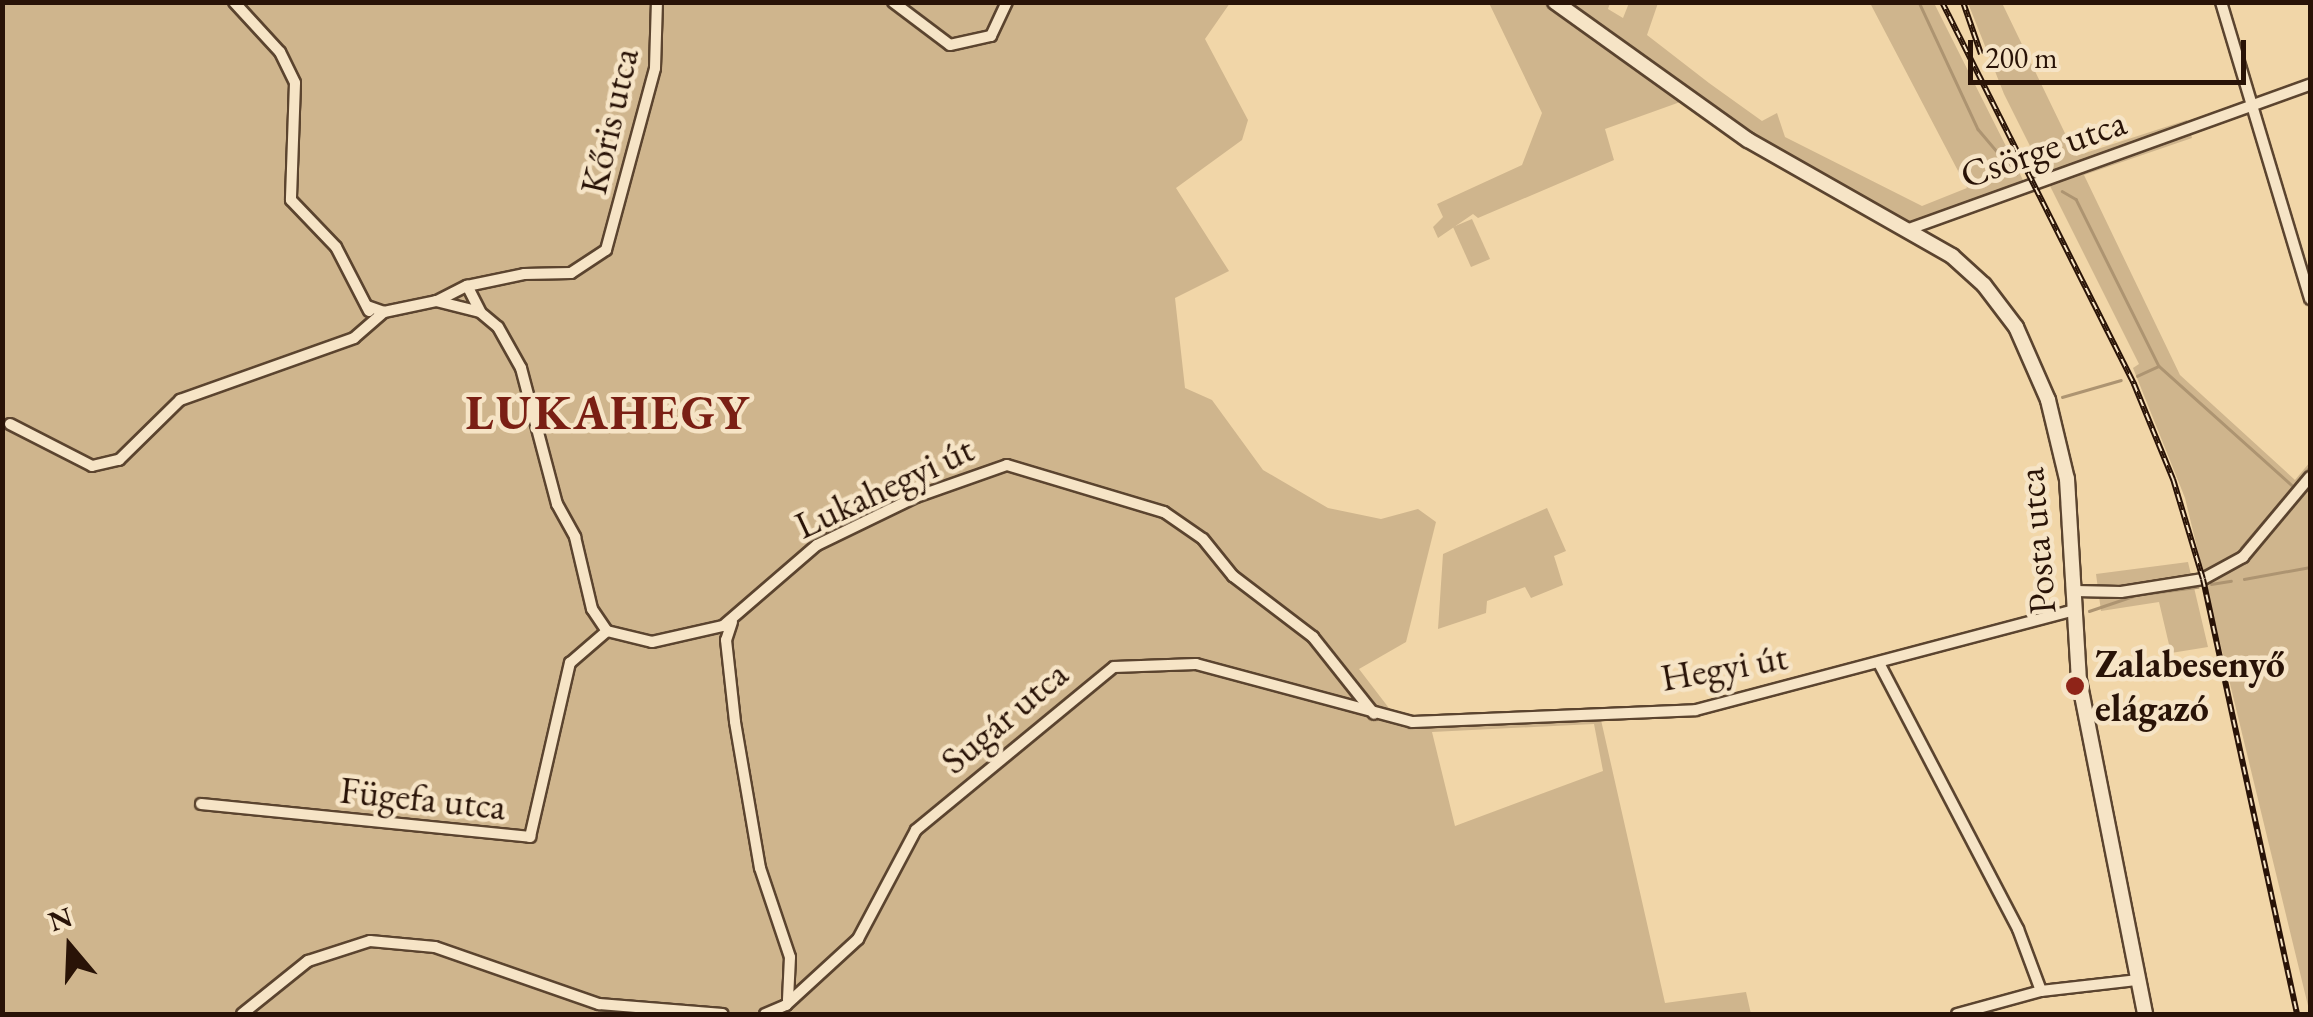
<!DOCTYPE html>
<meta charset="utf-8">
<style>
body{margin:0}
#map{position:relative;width:2313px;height:1017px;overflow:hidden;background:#f1d6a8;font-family:"EB Garamond",serif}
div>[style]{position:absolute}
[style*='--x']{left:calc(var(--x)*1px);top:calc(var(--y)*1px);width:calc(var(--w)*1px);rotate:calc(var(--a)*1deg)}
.green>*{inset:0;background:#cfb58d}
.stream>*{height:2.5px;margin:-1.25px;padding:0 1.25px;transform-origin:1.25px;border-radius:1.25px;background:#ad9471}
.roads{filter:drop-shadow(2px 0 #5b442f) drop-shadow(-2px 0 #5b442f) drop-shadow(0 2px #5b442f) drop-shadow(0 -2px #5b442f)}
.minor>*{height:10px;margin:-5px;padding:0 5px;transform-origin:5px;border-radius:5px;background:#f6e4c6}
.secondary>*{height:14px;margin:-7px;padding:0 7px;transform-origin:7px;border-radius:7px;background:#f6e4c6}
.rail>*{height:6px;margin-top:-3px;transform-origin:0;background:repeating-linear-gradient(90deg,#f6e4c6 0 8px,#291307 0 16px);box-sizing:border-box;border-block:2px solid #291307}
.dots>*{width:28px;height:28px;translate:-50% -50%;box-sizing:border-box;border:5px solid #f6e4c6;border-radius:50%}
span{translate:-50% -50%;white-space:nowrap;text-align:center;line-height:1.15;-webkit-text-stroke:9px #f6e4c6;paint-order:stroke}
.street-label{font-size:38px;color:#291307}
.poi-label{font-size:38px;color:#291307;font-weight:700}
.left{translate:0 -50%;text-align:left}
.district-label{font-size:48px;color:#7a1f14;font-weight:700;letter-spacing:2.5px}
.frame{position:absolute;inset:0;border:5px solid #291307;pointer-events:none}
.north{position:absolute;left:20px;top:897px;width:100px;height:100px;-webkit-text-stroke:8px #f6e4c6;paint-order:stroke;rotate:341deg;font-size:28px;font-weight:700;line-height:40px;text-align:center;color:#291307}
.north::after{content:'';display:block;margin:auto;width:35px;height:45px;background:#291307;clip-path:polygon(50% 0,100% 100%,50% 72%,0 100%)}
.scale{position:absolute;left:1968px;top:40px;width:278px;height:45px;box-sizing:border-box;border:5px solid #291307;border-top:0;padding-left:12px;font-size:30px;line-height:35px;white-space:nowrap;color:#291307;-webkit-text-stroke:8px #f6e4c6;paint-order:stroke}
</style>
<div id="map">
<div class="green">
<div style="clip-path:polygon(evenodd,2px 3px,1230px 3px,1205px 39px,1248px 120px,1242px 140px,1176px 188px,1229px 271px,1175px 298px,1185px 388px,1212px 400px,1263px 470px,1328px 508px,1381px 519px,1418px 509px,1436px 522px,1406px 642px,1359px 669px,1395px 716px,1601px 720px,1665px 1003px,1746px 992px,1751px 1014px,3px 1014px,2px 3px,1594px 724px,1603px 771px,1455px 826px,1432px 732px,1594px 724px)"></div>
<div style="clip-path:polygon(1489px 3px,1610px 3px,1608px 9px,1623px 18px,1629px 3px,1658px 3px,1647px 35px,1709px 83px,1762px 121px,1777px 113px,1785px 137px,1922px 206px,1967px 188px,1870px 3px,1934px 3px,2029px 192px,1912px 230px,1683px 101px,1605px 129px,1614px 160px,1478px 218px,1473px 214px,1438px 238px,1433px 227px,1443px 217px,1437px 204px,1522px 165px,1542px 113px)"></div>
<div style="clip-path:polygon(1968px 3px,2002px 3px,2076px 156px,2187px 120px,2192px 138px,2084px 175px,2180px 375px,2295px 480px,2310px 462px,2310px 1014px,2185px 498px,2133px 368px,2139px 364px,2004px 94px)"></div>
<div style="clip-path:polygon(1472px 219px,1490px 259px,1471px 267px,1453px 227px)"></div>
<div style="clip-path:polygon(1547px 508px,1566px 551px,1554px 556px,1563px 585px,1531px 598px,1525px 587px,1487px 601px,1486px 613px,1438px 629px,1443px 554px)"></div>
<div style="clip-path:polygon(2188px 562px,2208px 647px,2171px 653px,2159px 602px,2101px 611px,2096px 574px)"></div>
</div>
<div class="stream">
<div style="--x:1919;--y:2;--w:140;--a:65.1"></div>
<div style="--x:1978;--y:129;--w:59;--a:49.8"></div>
<div style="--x:2062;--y:191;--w:16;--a:30"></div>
<div style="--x:2076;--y:199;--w:186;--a:63.6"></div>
<div style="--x:2159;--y:366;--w:181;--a:41.9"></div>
<div style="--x:2137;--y:376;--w:23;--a:-25"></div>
<div style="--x:2062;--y:397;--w:61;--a:-16.1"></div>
<div style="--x:2310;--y:496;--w:7;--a:90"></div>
<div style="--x:2241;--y:548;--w:106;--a:-49.6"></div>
<div style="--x:2244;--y:579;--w:67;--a:-10.3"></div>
<div style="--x:2211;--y:584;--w:20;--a:-9"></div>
<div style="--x:2089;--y:611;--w:50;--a:-18.8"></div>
<div style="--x:2136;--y:595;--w:62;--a:-7.5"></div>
</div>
<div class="roads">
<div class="minor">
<div style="--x:234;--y:2;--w:68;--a:47.4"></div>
<div style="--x:280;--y:52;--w:34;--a:64"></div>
<div style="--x:295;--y:83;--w:117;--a:92"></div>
<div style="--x:291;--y:200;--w:65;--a:46.2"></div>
<div style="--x:336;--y:247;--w:72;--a:62.7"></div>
<div style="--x:893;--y:2;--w:71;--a:37"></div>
<div style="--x:950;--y:45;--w:42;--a:-12.4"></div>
<div style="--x:991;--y:36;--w:38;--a:-65"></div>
<div style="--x:2221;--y:2;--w:310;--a:73.3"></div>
<div style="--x:1909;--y:229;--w:426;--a:-19.8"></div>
<div style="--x:437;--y:301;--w:34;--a:-27"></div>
<div style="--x:367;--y:306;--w:18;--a:19"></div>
<div style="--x:384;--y:312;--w:53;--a:-11.9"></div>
<div style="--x:436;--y:301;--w:45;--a:14"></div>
<div style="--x:480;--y:312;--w:23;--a:40"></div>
<div style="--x:498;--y:327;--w:47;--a:60.7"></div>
<div style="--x:521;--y:368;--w:141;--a:75.2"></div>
<div style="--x:557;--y:504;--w:38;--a:61"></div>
<div style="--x:575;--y:537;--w:74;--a:76.7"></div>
<div style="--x:592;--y:609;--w:27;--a:56"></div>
<div style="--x:607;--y:631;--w:46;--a:13.7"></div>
<div style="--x:652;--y:642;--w:73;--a:-12.7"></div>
<div style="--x:723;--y:626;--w:124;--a:-40.8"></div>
<div style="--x:817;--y:545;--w:110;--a:-25.9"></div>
<div style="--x:916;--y:497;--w:96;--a:-19.4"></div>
<div style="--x:1007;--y:465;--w:164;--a:16.7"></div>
<div style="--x:1164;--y:512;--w:47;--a:34.7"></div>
<div style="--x:1203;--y:539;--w:48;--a:51"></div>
<div style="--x:1233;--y:576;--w:101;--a:37.3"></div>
<div style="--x:1313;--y:637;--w:98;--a:51.6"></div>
<div style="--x:480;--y:311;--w:28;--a:-117"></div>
<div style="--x:467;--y:286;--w:58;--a:-11.9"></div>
<div style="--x:524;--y:274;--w:47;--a:-1.2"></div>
<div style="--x:571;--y:273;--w:42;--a:-33.3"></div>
<div style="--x:606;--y:250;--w:188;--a:-74.9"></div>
<div style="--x:655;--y:68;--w:66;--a:-88.3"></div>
<div style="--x:10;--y:424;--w:92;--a:27.1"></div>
<div style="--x:92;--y:466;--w:28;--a:-13"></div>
<div style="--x:119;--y:460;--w:86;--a:-44.5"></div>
<div style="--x:180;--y:400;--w:185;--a:-19.6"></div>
<div style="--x:354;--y:338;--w:40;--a:-41"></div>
<div style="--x:2075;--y:591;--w:46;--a:1.2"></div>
<div style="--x:2121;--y:592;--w:83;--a:-9"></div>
<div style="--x:2203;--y:579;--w:46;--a:-28.8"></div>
<div style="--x:2243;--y:557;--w:104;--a:-50.1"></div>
<div style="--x:732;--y:622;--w:19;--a:108"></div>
<div style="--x:726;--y:640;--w:82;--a:83.7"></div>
<div style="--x:735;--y:722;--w:148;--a:80.3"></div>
<div style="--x:760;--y:868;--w:94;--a:71.4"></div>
<div style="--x:790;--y:957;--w:43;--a:92.7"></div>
<div style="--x:1880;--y:665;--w:298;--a:62.4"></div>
<div style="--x:2018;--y:929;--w:66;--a:69.6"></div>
<div style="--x:201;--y:804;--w:331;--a:5.7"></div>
<div style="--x:530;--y:837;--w:179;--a:-77.1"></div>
<div style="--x:570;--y:663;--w:49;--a:-40.9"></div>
<div style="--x:242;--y:1014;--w:85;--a:-38.8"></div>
<div style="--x:308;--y:961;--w:65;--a:-17.9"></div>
<div style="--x:370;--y:941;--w:65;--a:5.3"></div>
<div style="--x:435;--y:947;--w:174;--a:19.2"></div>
<div style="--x:599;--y:1004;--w:124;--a:4.6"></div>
<div style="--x:765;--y:1014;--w:23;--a:-23"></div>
<div style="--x:786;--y:1005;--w:98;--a:-42.5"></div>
<div style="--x:858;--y:939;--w:123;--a:-62"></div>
<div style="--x:916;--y:830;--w:256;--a:-39.5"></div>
<div style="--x:1114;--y:667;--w:82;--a:-2.1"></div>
<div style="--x:1196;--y:664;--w:224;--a:15"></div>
<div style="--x:1412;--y:722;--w:284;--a:-2.4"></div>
<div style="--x:1696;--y:710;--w:392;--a:-14.8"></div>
<div style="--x:1957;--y:1014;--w:87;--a:-15.3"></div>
<div style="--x:2041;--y:991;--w:98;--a:-6.5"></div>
</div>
<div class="secondary">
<div style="--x:1555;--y:2;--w:237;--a:35.6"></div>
<div style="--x:1748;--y:140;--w:235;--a:29.6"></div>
<div style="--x:1952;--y:256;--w:43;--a:42.2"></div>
<div style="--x:1984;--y:285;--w:53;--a:52.7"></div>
<div style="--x:2016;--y:327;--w:80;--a:66.3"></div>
<div style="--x:2048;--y:400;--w:81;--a:76.5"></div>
<div style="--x:2067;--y:479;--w:201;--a:86.6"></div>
<div style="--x:2079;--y:680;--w:340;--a:78.8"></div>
</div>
</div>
<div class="rail">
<div style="--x:1942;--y:2;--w:428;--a:63.3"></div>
<div style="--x:2134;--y:384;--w:103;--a:67.7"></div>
<div style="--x:2173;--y:479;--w:104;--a:73.3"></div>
<div style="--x:2203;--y:579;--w:445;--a:77.8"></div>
<div style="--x:1963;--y:2;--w:55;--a:70.9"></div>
</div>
<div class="dots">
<div style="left:2075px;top:686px;background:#8f2418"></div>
</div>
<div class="street-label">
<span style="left:609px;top:121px;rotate:-77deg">Kőris utca</span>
<span style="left:2043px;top:148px;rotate:-19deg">Csörge utca</span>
<span style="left:884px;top:487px;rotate:-25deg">Lukahegyi út</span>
<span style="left:2036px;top:541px;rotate:-95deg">Posta utca</span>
<span style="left:1724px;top:667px;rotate:-10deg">Hegyi út</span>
<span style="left:1004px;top:717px;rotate:-40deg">Sugár utca</span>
<span style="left:423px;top:798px;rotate:6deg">Fügefa utca</span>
</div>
<div class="poi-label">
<span class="left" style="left:2095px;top:686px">Zalabesenyő<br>elágazó</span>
</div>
<div class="district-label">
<span style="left:608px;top:413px">LUKAHEGY</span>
</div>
<div class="frame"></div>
<div class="north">N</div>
<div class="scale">200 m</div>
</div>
